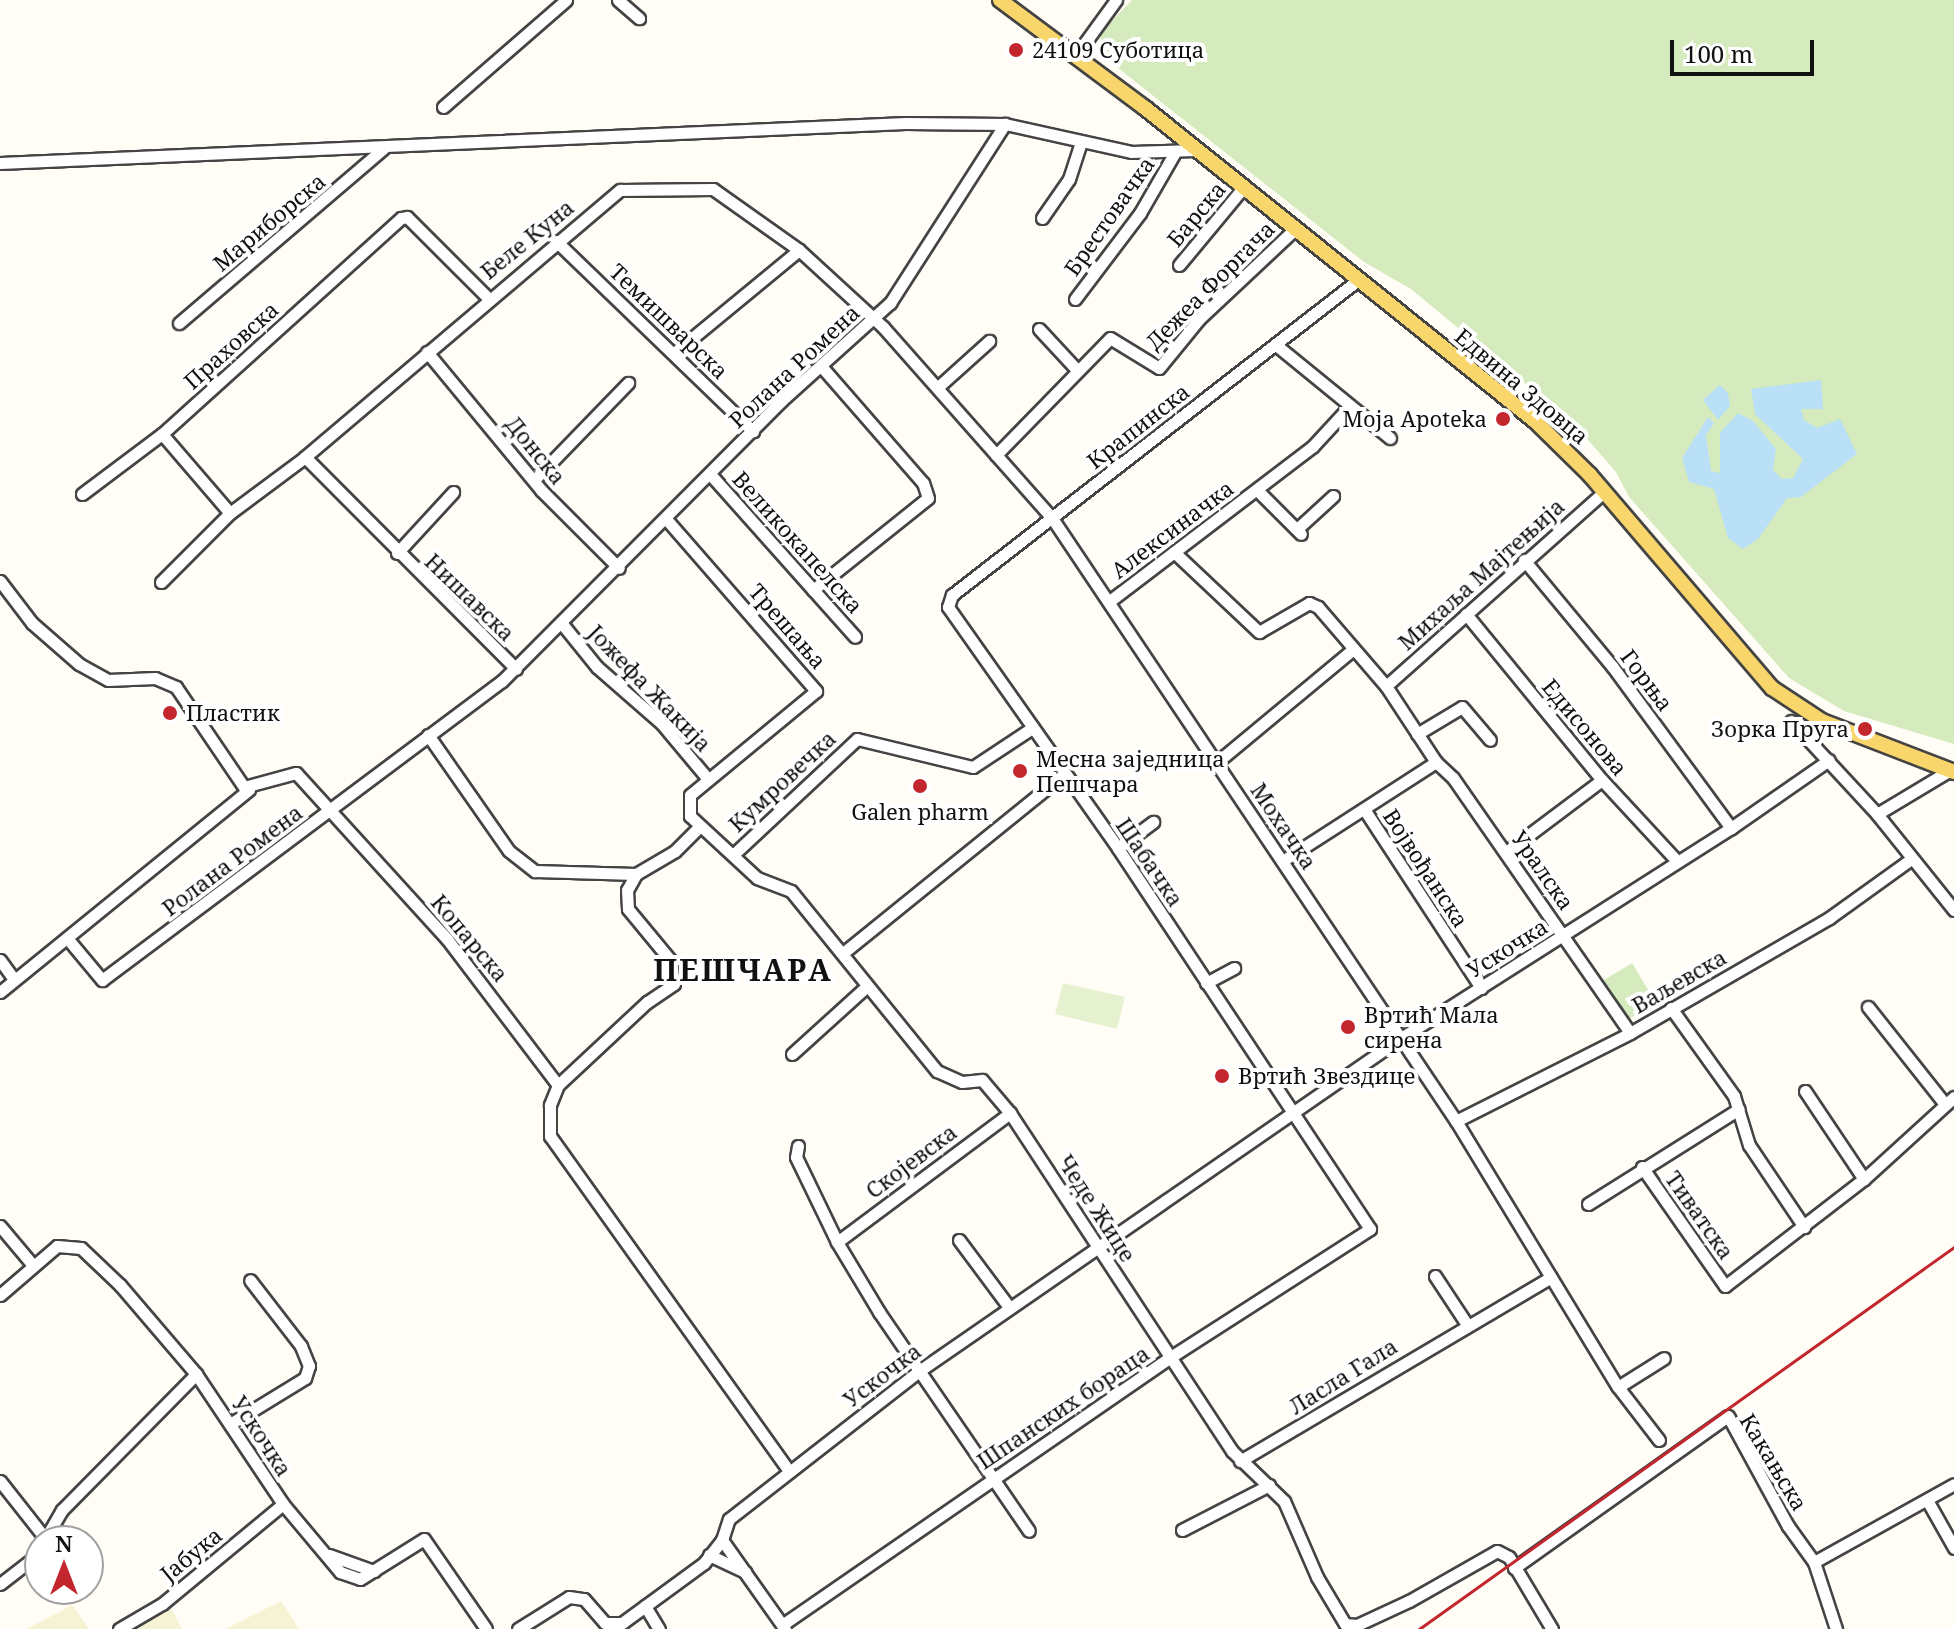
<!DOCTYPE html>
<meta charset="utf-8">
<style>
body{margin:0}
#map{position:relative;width:1954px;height:1629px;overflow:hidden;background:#fffdf5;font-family:"Noto Serif",serif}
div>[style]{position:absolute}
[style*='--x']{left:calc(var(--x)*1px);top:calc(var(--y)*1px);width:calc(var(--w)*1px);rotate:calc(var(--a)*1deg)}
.farmland>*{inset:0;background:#f6f3d4}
.green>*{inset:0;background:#d5ebbd}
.pitch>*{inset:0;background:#e6f2cf}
.water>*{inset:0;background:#b9e0f7}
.roads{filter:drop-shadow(2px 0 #444) drop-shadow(-2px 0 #444) drop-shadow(0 2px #444) drop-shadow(0 -2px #444)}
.minor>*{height:11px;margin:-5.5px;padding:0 5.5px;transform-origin:5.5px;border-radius:5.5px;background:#fff}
.major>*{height:14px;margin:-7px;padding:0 7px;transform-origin:7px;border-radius:7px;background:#f9d66b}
.rail>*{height:3px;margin:-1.5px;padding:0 1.5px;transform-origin:1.5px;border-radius:1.5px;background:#c4262e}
.dots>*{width:22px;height:22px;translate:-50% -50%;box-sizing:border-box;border:4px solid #fff;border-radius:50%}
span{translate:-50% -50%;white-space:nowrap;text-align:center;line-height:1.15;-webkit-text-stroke:8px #fff;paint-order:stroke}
.poi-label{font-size:22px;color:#111}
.left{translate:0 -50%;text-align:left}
.right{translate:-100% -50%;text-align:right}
.street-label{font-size:22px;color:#111}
.district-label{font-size:30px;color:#111;font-weight:700;letter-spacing:2px}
.north{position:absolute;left:24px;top:1525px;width:80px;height:80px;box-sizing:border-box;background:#fff;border:2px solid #a0a0a0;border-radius:50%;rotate:0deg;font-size:22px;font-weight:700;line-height:32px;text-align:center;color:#111}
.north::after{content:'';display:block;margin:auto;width:28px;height:36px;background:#c4262e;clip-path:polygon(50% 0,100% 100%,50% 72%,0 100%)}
.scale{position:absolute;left:1670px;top:40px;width:144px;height:36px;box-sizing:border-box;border:4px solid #111;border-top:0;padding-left:10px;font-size:24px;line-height:28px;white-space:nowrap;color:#111;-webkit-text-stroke:6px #fff;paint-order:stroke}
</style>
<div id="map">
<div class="farmland">
<div style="clip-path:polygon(281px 1601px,299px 1629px,225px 1629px)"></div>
<div style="clip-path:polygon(72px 1605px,89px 1629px,27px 1629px)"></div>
<div style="clip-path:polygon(170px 1606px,182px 1629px,135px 1629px)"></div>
</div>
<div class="green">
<div style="clip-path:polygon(1132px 0,1954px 0,1954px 744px,1844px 711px,1789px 678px,1629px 497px,1616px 472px,1574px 424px,1411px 289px,1364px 262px,1099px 53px,1101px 32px)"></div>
<div style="clip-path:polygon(1632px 963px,1656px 1003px,1627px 1020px,1604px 980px)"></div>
</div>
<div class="pitch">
<div style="clip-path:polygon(1063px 983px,1125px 997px,1117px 1029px,1055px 1014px)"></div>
</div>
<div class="water">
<div style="clip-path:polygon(1821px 380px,1823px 409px,1801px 409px,1804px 420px,1817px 428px,1840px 419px,1857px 454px,1801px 497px,1787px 498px,1758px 539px,1743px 549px,1728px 538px,1714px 489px,1689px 482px,1682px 458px,1708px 417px,1714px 423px,1706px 435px,1711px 471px,1720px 473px,1720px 433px,1738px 413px,1753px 421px,1776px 449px,1773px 470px,1782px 479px,1793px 478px,1803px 459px,1755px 414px,1751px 389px)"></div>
<div style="clip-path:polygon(1720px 385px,1728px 393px,1730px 406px,1718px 420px,1703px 400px)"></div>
</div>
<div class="roads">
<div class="minor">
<div style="--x:618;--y:0;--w:28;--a:41"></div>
<div style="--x:1076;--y:55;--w:68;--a:-54"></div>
<div style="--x:443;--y:107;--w:163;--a:-41"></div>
<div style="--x:0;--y:163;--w:906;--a:-2.53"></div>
<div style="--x:905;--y:123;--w:100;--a:0.6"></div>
<div style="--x:1042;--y:218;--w:47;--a:-55.3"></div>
<div style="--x:1069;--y:179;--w:39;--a:-72"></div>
<div style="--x:556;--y:241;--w:274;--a:44"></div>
<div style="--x:1179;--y:265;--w:100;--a:-50.3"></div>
<div style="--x:1075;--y:299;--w:108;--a:-52.9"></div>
<div style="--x:1140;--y:213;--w:68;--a:-60"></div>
<div style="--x:179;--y:323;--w:268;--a:-40.5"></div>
<div style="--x:1039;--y:329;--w:56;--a:47.2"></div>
<div style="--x:1276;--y:345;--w:147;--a:39.2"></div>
<div style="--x:427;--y:352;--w:179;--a:50.4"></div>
<div style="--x:541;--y:490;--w:110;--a:45"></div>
<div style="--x:674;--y:353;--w:162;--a:-39.5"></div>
<div style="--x:938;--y:387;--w:69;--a:-42"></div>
<div style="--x:162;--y:434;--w:104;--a:49.3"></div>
<div style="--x:996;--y:455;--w:163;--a:-45.7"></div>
<div style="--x:1110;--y:338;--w:57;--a:31.5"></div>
<div style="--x:1159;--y:368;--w:63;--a:-50.8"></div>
<div style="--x:1199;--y:319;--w:132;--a:-43.2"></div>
<div style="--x:305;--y:457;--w:299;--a:45.1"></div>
<div style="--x:710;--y:474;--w:218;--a:48.3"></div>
<div style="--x:535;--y:479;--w:134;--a:-45.9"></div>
<div style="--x:1257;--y:490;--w:62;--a:45"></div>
<div style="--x:82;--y:494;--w:100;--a:-36.9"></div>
<div style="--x:162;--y:434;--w:322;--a:-42.1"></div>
<div style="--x:401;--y:218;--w:6;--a:-9"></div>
<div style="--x:407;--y:217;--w:115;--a:45"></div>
<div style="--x:667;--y:520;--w:227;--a:48.9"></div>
<div style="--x:816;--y:691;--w:163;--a:140.5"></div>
<div style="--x:690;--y:795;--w:21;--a:90"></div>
<div style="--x:690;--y:816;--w:91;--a:42.8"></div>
<div style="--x:757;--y:878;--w:36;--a:21"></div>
<div style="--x:791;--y:891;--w:232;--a:51"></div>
<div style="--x:937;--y:1071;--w:27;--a:24"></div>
<div style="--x:962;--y:1082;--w:20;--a:-6"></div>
<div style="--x:982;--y:1080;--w:43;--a:49.7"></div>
<div style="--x:1010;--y:1113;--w:404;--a:56.7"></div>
<div style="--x:1232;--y:1451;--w:72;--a:43.9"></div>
<div style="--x:1284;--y:1501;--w:83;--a:66.5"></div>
<div style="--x:1317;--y:1577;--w:55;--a:59.2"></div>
<div style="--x:1345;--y:1624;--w:12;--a:5"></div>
<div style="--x:1357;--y:1625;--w:57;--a:-24.8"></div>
<div style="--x:1409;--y:1601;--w:101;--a:-29.6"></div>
<div style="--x:1497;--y:1551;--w:13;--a:27"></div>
<div style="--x:1509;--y:1557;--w:84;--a:59.2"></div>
<div style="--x:1297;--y:529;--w:49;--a:-42.5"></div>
<div style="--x:1174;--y:552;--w:117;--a:43.3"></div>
<div style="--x:1259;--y:632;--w:58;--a:-30.1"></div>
<div style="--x:1309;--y:603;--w:10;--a:24"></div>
<div style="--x:1318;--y:607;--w:104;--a:49.3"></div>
<div style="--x:1386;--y:686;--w:91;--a:56.7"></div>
<div style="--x:1436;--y:762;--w:23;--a:43"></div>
<div style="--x:1453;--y:778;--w:310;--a:55.2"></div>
<div style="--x:397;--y:553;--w:83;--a:-47.4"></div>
<div style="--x:1524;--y:560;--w:138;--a:50.3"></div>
<div style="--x:1612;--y:666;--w:201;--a:53.7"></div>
<div style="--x:0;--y:581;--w:53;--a:52.7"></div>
<div style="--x:32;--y:623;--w:62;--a:41.1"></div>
<div style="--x:79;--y:664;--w:33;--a:29"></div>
<div style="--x:108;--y:680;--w:47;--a:-2.4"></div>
<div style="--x:155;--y:678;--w:23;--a:23"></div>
<div style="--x:176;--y:687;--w:121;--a:55.8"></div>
<div style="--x:244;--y:787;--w:54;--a:-15.1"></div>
<div style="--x:296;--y:773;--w:224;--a:47.7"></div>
<div style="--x:447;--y:939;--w:183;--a:52.8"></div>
<div style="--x:161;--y:582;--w:98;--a:-45"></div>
<div style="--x:230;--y:513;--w:94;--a:-36.7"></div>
<div style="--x:305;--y:457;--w:413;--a:-40.3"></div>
<div style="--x:620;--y:190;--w:93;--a:-0.6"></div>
<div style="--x:713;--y:189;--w:105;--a:35.3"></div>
<div style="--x:799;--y:250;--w:114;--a:42.5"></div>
<div style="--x:883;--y:327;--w:255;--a:48.5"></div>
<div style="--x:1052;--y:518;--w:726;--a:56.18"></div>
<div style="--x:1456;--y:1121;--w:311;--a:58.7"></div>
<div style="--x:1618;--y:1387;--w:67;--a:52.3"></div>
<div style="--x:813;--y:590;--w:147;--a:-38.7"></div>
<div style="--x:928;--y:498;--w:16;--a:-108"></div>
<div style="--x:923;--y:483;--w:155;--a:-131.1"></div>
<div style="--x:1111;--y:600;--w:254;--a:-37.3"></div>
<div style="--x:1313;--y:446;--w:53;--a:-47.3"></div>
<div style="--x:1466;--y:614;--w:215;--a:50.7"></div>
<div style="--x:1602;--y:780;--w:110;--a:47.2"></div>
<div style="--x:563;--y:625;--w:54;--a:51"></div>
<div style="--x:597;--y:667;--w:86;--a:41.2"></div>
<div style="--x:662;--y:724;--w:72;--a:50.1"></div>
<div style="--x:1386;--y:686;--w:292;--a:-41.7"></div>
<div style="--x:1791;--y:721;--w:127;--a:47.2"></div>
<div style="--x:1877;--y:814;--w:123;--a:51.3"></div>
<div style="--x:1417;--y:734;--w:52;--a:-31"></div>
<div style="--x:1462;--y:707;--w:43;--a:49.7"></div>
<div style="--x:428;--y:735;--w:141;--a:55.1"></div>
<div style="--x:509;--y:851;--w:33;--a:38"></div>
<div style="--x:535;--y:871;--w:101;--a:1.7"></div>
<div style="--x:636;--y:874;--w:45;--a:-30.5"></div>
<div style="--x:675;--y:851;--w:35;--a:-45"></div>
<div style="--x:1216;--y:763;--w:175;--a:-39.7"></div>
<div style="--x:1364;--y:809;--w:214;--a:56.8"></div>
<div style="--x:1877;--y:814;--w:87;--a:-31"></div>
<div style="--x:1118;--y:848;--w:44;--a:-36.6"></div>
<div style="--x:1506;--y:852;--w:120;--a:-36.9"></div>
<div style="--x:735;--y:853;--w:167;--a:-43.1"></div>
<div style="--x:857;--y:739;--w:119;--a:13.6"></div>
<div style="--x:973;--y:767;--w:71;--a:-33.5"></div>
<div style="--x:1284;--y:860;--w:181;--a:-32.8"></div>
<div style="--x:636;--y:874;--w:18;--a:119"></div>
<div style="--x:627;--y:890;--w:19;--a:87"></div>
<div style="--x:628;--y:909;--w:67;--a:50.4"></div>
<div style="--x:671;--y:961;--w:23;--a:83"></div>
<div style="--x:674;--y:984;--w:32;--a:146"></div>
<div style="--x:647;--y:1002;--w:122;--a:137"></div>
<div style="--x:558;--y:1085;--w:22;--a:112"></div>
<div style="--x:550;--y:1105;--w:31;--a:90"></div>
<div style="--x:550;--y:1136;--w:412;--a:54.5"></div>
<div style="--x:67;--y:938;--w:55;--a:50.2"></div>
<div style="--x:102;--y:980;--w:499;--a:-36.8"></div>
<div style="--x:502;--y:681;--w:395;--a:-45.1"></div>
<div style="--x:781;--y:401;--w:147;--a:-42"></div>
<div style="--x:890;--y:303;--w:213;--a:-57.3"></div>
<div style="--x:1005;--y:124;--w:129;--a:12.5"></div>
<div style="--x:1131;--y:152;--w:64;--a:-1.8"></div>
<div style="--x:843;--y:953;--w:283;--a:-39"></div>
<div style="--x:0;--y:960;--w:24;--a:54"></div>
<div style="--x:1206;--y:983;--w:32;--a:-28"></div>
<div style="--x:0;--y:992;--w:321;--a:-39.1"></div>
<div style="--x:1868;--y:1007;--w:124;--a:51.6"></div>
<div style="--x:1671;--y:1008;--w:108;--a:54.4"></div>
<div style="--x:1734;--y:1096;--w:51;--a:73"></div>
<div style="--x:1749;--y:1145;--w:99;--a:56.1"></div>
<div style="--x:792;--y:1054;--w:100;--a:-42.2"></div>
<div style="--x:1805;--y:1091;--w:106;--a:56.2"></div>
<div style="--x:1456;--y:1121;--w:195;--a:-26.8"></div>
<div style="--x:1630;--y:1033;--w:230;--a:-30"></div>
<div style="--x:1829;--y:918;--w:101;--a:-35.7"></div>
<div style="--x:798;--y:1146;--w:11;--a:100"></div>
<div style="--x:796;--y:1157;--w:94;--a:64.2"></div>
<div style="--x:837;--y:1242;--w:82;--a:59"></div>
<div style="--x:879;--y:1312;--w:265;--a:55.6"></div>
<div style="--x:1642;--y:1167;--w:145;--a:55.1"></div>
<div style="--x:1725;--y:1286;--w:175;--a:-37.6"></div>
<div style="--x:1864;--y:1179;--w:122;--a:-42.3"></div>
<div style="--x:1588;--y:1204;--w:178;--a:-32.2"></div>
<div style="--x:0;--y:1226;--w:48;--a:50"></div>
<div style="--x:959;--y:1240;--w:84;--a:53.3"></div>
<div style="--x:837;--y:1242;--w:216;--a:-36.7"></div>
<div style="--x:1435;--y:1276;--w:56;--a:56.6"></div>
<div style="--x:0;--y:1295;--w:75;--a:-40.7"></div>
<div style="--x:57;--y:1246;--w:24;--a:5"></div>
<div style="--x:81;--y:1248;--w:54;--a:43.5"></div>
<div style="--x:120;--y:1285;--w:117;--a:49.5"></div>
<div style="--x:196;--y:1374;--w:156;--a:56.2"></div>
<div style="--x:283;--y:1504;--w:89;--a:50"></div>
<div style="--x:340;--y:1572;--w:21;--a:19"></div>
<div style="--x:360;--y:1579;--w:75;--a:-32"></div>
<div style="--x:424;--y:1539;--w:109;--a:55.4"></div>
<div style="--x:1618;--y:1387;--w:54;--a:-32.2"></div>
<div style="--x:230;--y:1424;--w:88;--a:-31.5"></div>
<div style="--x:305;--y:1378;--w:13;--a:-72"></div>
<div style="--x:309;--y:1366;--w:22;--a:-112"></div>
<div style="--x:301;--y:1346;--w:83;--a:-127.7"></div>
<div style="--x:1240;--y:1461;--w:361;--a:-30.6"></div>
<div style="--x:0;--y:1481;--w:73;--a:51.7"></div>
<div style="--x:1927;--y:1500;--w:55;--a:60.6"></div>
<div style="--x:1182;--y:1530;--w:98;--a:-27.3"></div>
<div style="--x:722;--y:1540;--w:109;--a:54.7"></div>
<div style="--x:44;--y:1541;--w:36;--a:-60"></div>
<div style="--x:62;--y:1510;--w:191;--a:-45.4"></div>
<div style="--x:329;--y:1555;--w:48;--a:19.6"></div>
<div style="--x:709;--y:1555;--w:40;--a:25"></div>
<div style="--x:1814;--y:1562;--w:160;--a:-29.1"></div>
<div style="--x:1514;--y:1568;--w:262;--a:-35.4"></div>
<div style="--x:1728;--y:1416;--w:125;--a:61.4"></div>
<div style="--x:1788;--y:1526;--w:44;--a:54.2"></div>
<div style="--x:1814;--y:1562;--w:71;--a:71.8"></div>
<div style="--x:0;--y:1584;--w:51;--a:-37.8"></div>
<div style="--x:645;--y:1606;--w:27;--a:59"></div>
<div style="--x:782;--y:1625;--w:470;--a:-34.6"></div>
<div style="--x:1169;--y:1358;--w:239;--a:-32.7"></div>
<div style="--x:1370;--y:1229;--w:457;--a:-123.5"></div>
<div style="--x:1118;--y:848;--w:295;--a:-125.2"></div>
<div style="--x:948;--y:607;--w:13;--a:-72"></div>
<div style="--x:952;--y:595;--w:514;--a:-37.81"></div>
<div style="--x:119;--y:1629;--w:50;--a:-30.2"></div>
<div style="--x:162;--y:1604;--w:157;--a:-39.6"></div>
<div style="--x:518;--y:1629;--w:60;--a:-32.1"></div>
<div style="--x:569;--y:1597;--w:15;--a:8"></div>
<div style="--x:584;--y:1599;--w:32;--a:49"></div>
<div style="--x:605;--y:1623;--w:17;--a:0"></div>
<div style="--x:622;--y:1623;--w:102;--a:-36.2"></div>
<div style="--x:704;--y:1563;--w:29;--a:-52"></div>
<div style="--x:722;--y:1540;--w:22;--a:-72"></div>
<div style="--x:729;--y:1519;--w:241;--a:-37.9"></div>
<div style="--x:919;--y:1371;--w:582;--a:-34.65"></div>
<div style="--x:1398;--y:1040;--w:395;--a:-32.5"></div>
<div style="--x:1731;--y:828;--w:119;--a:-34.8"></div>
</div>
<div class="major">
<div style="--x:1000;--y:0;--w:181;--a:36.7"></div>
<div style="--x:1145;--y:108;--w:500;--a:38.75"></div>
<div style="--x:1535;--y:421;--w:77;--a:44.5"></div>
<div style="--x:1590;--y:475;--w:280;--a:49.5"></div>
<div style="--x:1772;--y:688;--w:60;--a:33.4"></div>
<div style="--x:1822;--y:721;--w:142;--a:21.1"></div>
</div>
</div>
<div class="rail">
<div style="--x:1419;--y:1629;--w:657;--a:-35.53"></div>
</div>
<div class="dots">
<div style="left:1016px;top:50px;background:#c4262e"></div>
<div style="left:1503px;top:419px;background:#c4262e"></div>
<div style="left:170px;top:713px;background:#c4262e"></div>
<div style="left:1865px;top:729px;background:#c4262e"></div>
<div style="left:1020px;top:771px;background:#c4262e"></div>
<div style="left:920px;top:786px;background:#c4262e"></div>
<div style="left:1348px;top:1027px;background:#c4262e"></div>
<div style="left:1222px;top:1076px;background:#c4262e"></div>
</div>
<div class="poi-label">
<span class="left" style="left:1032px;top:50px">24109 Суботица</span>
<span class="right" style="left:1487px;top:419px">Moja Apoteka</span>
<span class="left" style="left:186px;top:713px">Пластик</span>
<span class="right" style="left:1849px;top:729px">Зорка Пруга</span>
<span class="left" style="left:1036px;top:771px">Месна заједница<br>Пешчара</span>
<span style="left:920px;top:812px">Galen pharm</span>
<span class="left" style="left:1364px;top:1027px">Вртић Мала<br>сирена</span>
<span class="left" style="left:1238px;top:1076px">Вртић Звездице</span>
</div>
<div class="street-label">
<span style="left:1196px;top:214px;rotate:-50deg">Барска</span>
<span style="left:1109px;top:216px;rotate:-55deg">Брестовачка</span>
<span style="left:269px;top:222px;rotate:-40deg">Мариборска</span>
<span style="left:527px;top:239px;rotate:-39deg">Беле Куна</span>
<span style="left:1210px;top:285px;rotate:-45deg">Дежеа Форгача</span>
<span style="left:669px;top:321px;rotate:44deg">Темишварска</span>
<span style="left:231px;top:345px;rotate:-42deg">Праховска</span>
<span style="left:794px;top:366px;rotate:-43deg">Ролана Ромена</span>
<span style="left:1522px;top:386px;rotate:40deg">Едвина Здовца</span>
<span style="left:1138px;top:426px;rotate:-38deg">Крапинска</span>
<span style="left:536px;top:450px;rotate:51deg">Донска</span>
<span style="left:1172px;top:529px;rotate:-37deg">Алексиначка</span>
<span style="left:798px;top:542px;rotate:48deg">Великокапелска</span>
<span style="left:1481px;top:574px;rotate:-42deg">Михаља Мајтењија</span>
<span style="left:470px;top:597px;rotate:44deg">Нишавска</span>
<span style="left:788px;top:626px;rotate:49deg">Трешања</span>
<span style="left:1647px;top:680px;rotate:53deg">Горња</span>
<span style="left:650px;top:688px;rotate:46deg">Јожефа Жакија</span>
<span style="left:1585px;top:727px;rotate:50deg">Едисонова</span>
<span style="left:782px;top:781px;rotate:-43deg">Кумровечка</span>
<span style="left:1284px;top:826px;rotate:56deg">Мохачка</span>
<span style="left:232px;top:860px;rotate:-37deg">Ролана Ромена</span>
<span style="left:1150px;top:862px;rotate:56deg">Шабачка</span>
<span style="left:1426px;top:868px;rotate:57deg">Војвођанска</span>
<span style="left:1543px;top:870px;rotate:55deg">Уралска</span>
<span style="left:470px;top:938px;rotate:50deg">Копарска</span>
<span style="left:1507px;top:948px;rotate:-32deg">Ускочка</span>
<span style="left:1679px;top:981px;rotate:-30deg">Ваљевска</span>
<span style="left:911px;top:1161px;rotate:-37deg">Скојевска</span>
<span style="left:1097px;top:1208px;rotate:57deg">Чеде Жице</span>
<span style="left:1700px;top:1215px;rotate:55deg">Тиватска</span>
<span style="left:882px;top:1375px;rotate:-37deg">Ускочка</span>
<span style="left:1343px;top:1376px;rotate:-32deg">Ласла Гала</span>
<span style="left:1063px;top:1407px;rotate:-34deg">Шпанских бораца</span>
<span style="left:262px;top:1436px;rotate:57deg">Ускочка</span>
<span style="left:1774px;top:1462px;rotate:59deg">Какањска</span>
<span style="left:191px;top:1554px;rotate:-39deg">Јабука</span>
</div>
<div class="district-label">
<span style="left:743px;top:970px">ПЕШЧАРА</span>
</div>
<div class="north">N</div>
<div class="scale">100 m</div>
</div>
